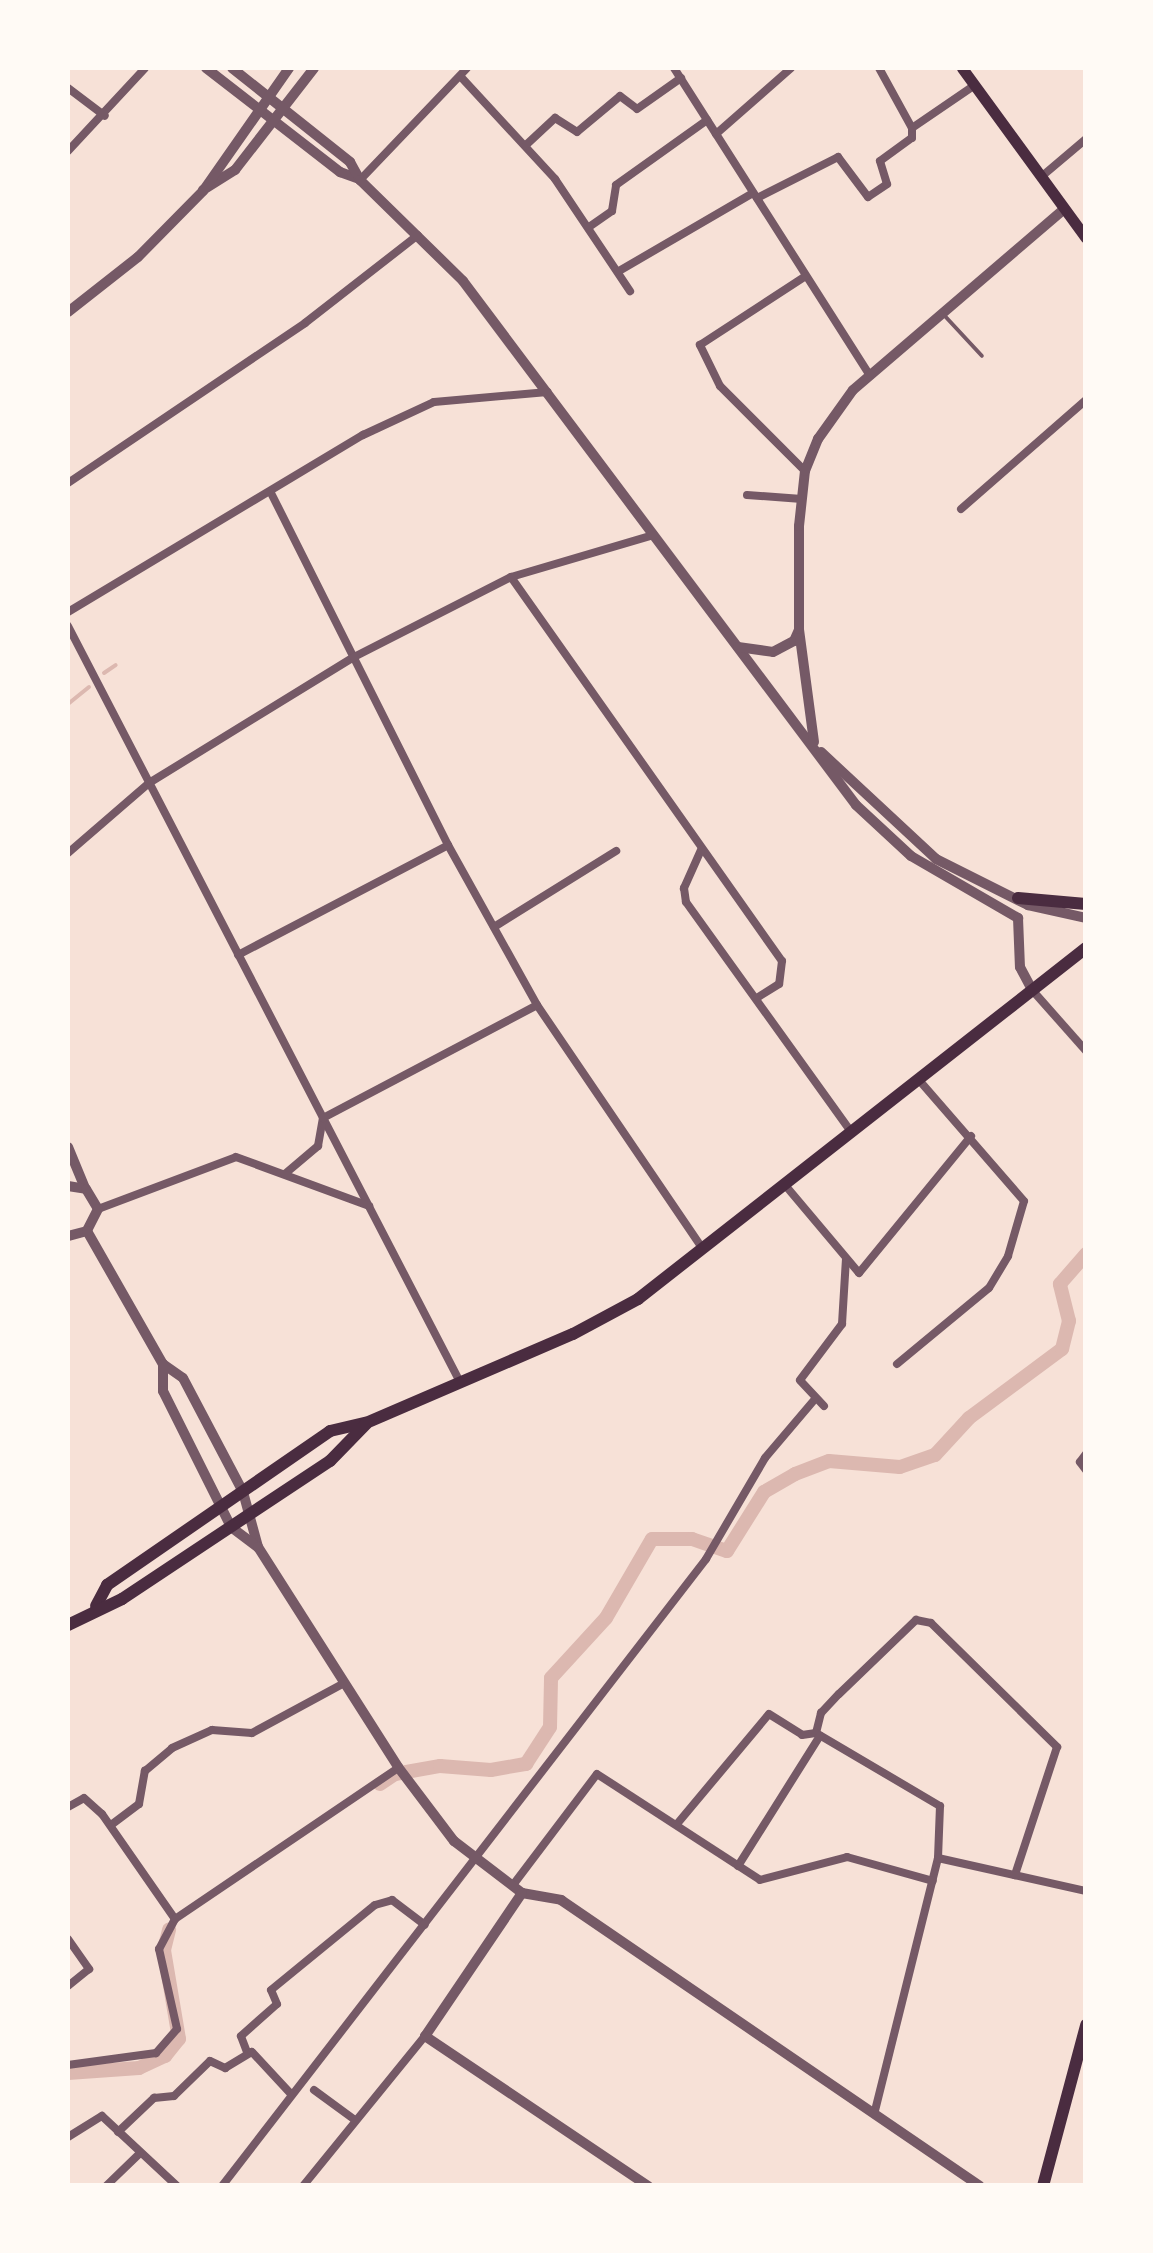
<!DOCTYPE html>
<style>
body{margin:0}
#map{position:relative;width:1153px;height:2253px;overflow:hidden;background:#f7e1d7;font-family:"PT Sans Narrow",sans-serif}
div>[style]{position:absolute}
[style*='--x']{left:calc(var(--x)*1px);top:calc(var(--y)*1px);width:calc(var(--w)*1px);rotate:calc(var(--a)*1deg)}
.stream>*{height:4px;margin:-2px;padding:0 2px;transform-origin:2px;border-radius:2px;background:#dcb8b0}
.canal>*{height:14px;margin:-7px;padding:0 7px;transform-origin:7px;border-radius:7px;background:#dcb8b0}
.service>*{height:4px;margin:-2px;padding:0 2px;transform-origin:2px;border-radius:2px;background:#755966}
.minor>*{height:8px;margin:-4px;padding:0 4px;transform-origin:4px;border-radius:4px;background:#755966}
.tertiary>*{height:10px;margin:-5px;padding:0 5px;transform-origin:5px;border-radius:5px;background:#755966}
.secondary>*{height:11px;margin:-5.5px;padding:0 5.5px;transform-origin:5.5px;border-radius:5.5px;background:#4a2c40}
.primary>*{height:12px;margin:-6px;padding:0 6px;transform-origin:6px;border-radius:6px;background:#4a2c40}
span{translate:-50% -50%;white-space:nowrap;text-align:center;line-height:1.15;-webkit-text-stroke:8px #fffaf5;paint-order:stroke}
.frame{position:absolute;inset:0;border:70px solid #fffaf5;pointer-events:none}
</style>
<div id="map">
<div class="stream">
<div style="--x:104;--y:673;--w:14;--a:-34"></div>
<div style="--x:68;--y:704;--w:27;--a:-39"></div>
</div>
<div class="canal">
<div style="--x:380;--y:1784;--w:18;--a:-34"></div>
<div style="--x:395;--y:1774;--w:46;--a:-10.1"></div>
<div style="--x:440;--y:1766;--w:51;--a:4.5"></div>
<div style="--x:491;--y:1770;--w:36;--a:-10"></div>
<div style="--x:526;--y:1764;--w:44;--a:-57"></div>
<div style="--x:550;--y:1727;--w:49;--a:-88.8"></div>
<div style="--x:551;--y:1678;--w:81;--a:-47.5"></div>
<div style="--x:606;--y:1618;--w:91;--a:-59.8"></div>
<div style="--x:652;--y:1539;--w:40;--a:0"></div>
<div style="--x:692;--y:1539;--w:37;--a:19"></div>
<div style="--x:727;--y:1551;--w:70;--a:-57.9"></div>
<div style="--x:764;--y:1492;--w:36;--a:-30"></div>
<div style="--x:795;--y:1474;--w:36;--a:-21"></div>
<div style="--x:829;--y:1461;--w:71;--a:4.8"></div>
<div style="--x:900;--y:1467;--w:37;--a:-19"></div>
<div style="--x:935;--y:1455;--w:50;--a:-47.4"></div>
<div style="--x:969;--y:1418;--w:116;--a:-36.6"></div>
<div style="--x:1062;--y:1349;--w:29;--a:-76"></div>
<div style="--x:1069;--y:1321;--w:38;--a:-104"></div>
<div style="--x:1060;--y:1284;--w:40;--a:-49"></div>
<div style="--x:68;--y:2073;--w:71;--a:-4"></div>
<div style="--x:139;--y:2068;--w:29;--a:-25"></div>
<div style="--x:165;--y:2056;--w:22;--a:-51"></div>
<div style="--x:179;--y:2039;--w:90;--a:-99.6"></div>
<div style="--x:164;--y:1950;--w:21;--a:-76"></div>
</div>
<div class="service">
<div style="--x:943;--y:314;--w:57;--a:47.1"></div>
</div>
<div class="minor">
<div style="--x:674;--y:68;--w:365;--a:57.5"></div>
<div style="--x:879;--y:68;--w:68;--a:61.2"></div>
<div style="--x:461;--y:77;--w:139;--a:47.3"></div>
<div style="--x:555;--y:179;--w:135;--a:56.2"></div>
<div style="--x:68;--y:88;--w:46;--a:37.1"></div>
<div style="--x:716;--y:134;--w:100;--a:-41.3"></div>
<div style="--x:526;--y:145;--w:40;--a:-43"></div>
<div style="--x:555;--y:118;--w:26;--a:32"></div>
<div style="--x:577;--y:132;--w:56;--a:-39.9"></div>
<div style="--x:620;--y:96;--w:21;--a:37"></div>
<div style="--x:637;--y:109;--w:54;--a:-35.2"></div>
<div style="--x:68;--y:151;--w:113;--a:-47.1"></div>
<div style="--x:1041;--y:177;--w:59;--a:-40.2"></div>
<div style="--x:360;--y:180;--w:155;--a:-46.3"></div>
<div style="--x:757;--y:198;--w:91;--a:-26.8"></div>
<div style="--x:838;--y:157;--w:50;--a:53.1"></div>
<div style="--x:868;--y:197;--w:23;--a:-34"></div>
<div style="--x:887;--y:184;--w:24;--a:-107"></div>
<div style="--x:880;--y:161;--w:39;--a:-36"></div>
<div style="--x:912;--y:138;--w:10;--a:-90"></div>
<div style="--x:912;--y:128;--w:76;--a:-34.3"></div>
<div style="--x:589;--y:227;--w:28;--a:-35"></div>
<div style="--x:612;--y:211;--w:26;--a:-81"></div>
<div style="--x:616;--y:185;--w:112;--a:-35.5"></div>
<div style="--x:619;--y:271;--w:155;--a:-30.2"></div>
<div style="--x:805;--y:471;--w:120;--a:-135"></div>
<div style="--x:720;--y:386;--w:46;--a:-116"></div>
<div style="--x:700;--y:345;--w:126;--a:-33.1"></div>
<div style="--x:68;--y:483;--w:286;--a:-34"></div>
<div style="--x:305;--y:323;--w:143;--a:-37.9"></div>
<div style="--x:271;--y:493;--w:394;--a:63.3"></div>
<div style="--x:448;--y:845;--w:183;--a:60.9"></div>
<div style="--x:537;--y:1005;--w:295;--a:55.8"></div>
<div style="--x:747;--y:495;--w:55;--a:4.2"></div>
<div style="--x:961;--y:509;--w:166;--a:-41.1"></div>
<div style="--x:511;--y:577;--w:470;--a:54.8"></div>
<div style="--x:782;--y:961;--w:23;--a:97"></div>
<div style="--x:779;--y:984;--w:26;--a:148"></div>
<div style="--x:68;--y:612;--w:344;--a:-31"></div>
<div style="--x:363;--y:435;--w:78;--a:-24.9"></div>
<div style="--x:434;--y:402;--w:114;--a:-5"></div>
<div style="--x:68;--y:626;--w:852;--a:62.59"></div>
<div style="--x:701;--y:850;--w:42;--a:114.1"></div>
<div style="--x:684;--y:888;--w:14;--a:82"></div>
<div style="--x:686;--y:902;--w:283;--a:54.3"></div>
<div style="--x:68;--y:853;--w:107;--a:-40.8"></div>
<div style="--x:149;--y:783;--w:241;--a:-31.6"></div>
<div style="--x:354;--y:657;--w:176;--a:-27"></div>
<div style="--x:511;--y:577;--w:149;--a:-16.4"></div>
<div style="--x:494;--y:927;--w:144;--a:-31.9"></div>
<div style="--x:238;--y:955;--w:237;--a:-27.6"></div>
<div style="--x:1033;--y:991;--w:80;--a:48.5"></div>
<div style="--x:286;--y:1173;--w:42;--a:-40.2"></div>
<div style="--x:318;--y:1146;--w:28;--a:-80"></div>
<div style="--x:323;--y:1118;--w:242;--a:-27.8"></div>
<div style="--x:785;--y:1185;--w:115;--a:49.9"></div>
<div style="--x:859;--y:1273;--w:177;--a:-50.7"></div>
<div style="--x:98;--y:1209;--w:147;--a:-20.6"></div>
<div style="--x:236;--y:1157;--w:142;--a:20.2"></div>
<div style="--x:897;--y:1364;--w:119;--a:-39.6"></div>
<div style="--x:989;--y:1288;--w:37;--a:-59"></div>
<div style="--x:1008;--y:1256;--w:57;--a:-73.8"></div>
<div style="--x:1024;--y:1201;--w:160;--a:-131"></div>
<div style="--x:824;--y:1406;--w:35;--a:-133"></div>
<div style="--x:800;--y:1380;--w:70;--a:-53.1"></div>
<div style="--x:842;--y:1324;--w:65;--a:-86.5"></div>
<div style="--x:1086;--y:1454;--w:10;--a:127"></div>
<div style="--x:1080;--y:1462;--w:10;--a:53"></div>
<div style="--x:816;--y:1733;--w:21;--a:-76"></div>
<div style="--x:821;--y:1713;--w:26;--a:-47"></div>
<div style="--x:839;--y:1694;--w:107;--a:-43.9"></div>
<div style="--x:916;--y:1620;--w:15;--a:11"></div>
<div style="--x:931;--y:1623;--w:177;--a:44.5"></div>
<div style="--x:1057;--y:1747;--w:135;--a:108.2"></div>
<div style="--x:68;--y:1807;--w:18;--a:-29"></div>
<div style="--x:84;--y:1798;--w:24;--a:42"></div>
<div style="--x:102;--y:1814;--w:128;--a:55.2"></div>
<div style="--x:175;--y:1919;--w:34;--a:118"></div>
<div style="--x:159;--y:1949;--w:82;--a:77.3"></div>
<div style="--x:177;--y:2029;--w:32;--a:131"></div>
<div style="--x:156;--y:2053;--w:89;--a:172.2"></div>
<div style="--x:677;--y:1824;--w:143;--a:-50.1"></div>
<div style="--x:769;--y:1714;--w:39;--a:32"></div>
<div style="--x:802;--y:1735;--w:14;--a:-8"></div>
<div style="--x:816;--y:1733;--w:144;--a:30.5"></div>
<div style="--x:940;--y:1806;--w:52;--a:92.2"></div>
<div style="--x:938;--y:1858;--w:260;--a:104"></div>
<div style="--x:111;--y:1825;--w:35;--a:-37"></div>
<div style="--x:139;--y:1804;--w:34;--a:-80"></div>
<div style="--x:145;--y:1771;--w:35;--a:-40"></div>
<div style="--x:172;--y:1748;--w:44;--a:-24.2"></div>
<div style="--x:212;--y:1730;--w:40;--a:4.3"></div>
<div style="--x:252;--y:1733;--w:105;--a:-28.5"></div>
<div style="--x:938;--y:1858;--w:152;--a:12.6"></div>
<div style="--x:738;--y:1866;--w:154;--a:-57.8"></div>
<div style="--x:513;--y:1885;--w:139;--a:-52.9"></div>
<div style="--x:597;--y:1774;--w:194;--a:33"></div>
<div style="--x:760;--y:1880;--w:90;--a:-14.8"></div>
<div style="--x:847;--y:1857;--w:89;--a:15.6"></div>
<div style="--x:175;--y:1919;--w:269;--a:-34.1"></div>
<div style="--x:68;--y:1939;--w:37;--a:55"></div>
<div style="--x:89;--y:1969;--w:27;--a:141"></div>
<div style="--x:247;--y:2052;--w:17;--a:-111"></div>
<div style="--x:241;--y:2036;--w:48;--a:-41.6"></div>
<div style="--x:277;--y:2004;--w:15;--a:-113"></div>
<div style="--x:271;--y:1990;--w:134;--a:-39.3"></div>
<div style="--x:375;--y:1905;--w:18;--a:-16"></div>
<div style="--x:392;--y:1900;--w:41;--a:37.1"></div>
<div style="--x:314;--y:2090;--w:51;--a:36.2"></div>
<div style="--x:118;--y:2132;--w:50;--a:-43.4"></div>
<div style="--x:154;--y:2098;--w:20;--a:-6"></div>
<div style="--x:174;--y:2096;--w:50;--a:-44.2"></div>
<div style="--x:210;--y:2061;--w:17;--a:25"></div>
<div style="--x:225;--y:2068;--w:31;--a:-31"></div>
<div style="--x:252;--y:2052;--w:56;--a:47.2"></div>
<div style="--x:68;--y:2137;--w:40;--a:-32"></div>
<div style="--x:102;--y:2116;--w:103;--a:43"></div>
<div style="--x:106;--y:2186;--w:47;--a:-44.1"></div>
<div style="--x:222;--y:2186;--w:792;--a:-52.33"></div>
<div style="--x:706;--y:1559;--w:117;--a:-59.7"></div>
<div style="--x:765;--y:1458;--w:77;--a:-49.7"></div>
<div style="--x:303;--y:2186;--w:193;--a:-50.9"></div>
</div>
<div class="tertiary">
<div style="--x:206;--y:68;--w:170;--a:37.8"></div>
<div style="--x:340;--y:172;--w:20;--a:20"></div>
<div style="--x:232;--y:68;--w:151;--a:38.5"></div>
<div style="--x:350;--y:162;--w:21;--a:61"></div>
<div style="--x:360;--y:180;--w:144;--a:44.4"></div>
<div style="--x:463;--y:281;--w:655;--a:53.13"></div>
<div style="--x:856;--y:805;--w:75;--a:42.8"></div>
<div style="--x:911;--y:856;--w:124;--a:30.1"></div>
<div style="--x:1018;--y:918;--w:49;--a:87.7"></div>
<div style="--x:1020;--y:967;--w:27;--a:62"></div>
<div style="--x:203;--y:190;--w:38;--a:-32"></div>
<div style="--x:235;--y:170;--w:129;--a:-52.2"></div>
<div style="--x:68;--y:312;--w:89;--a:-38.2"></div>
<div style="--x:138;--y:257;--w:93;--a:-45.4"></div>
<div style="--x:203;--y:191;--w:150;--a:-55"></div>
<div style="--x:738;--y:647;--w:35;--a:8"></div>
<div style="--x:773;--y:652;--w:24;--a:-28"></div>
<div style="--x:794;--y:641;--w:12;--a:-66"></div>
<div style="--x:814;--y:742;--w:114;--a:-97.6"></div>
<div style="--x:799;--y:629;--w:103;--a:-90"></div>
<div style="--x:799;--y:526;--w:55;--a:-83.8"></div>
<div style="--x:805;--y:471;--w:35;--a:-68"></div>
<div style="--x:818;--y:439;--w:60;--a:-54.5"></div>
<div style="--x:853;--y:390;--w:278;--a:-40.6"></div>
<div style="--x:821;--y:752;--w:157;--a:42.9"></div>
<div style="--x:936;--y:859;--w:103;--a:26.6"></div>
<div style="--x:1028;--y:905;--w:59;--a:12.6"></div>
<div style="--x:68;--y:1147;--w:44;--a:67.5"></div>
<div style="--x:68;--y:1186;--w:18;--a:9"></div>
<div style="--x:86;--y:1189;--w:23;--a:59"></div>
<div style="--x:98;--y:1209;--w:25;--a:117"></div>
<div style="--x:87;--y:1231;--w:20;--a:165"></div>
<div style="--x:87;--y:1231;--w:153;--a:60.3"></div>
<div style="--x:163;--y:1364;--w:24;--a:35"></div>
<div style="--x:183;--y:1378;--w:129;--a:62.2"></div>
<div style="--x:243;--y:1492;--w:57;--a:74.7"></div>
<div style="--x:163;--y:1364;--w:27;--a:90"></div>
<div style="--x:163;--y:1391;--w:152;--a:63.4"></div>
<div style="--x:231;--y:1527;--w:34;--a:37"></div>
<div style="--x:258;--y:1547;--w:261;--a:57.5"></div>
<div style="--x:398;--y:1767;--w:93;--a:52.9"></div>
<div style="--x:454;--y:1841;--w:86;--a:37.4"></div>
<div style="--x:522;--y:1893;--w:40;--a:10"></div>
<div style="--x:561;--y:1900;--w:507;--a:34.32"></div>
<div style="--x:522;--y:1893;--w:173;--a:124.1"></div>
<div style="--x:425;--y:2036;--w:269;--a:33.9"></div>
</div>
<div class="secondary">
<div style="--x:962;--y:68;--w:210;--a:53.9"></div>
</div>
<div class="primary">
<div style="--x:1018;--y:898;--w:68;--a:5"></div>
<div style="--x:96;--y:1606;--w:24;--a:-62"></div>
<div style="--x:107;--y:1585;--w:271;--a:-34.6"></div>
<div style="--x:330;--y:1431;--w:37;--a:-13"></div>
<div style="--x:366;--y:1423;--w:225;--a:-23.3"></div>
<div style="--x:573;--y:1334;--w:74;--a:-28.3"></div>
<div style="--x:638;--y:1299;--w:569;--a:-38.08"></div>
<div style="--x:68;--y:1625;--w:60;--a:-25.7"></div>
<div style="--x:122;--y:1599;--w:250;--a:-33.6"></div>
<div style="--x:330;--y:1461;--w:52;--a:-45.8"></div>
<div style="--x:1043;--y:2186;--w:167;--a:-75"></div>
</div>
<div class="frame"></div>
</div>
